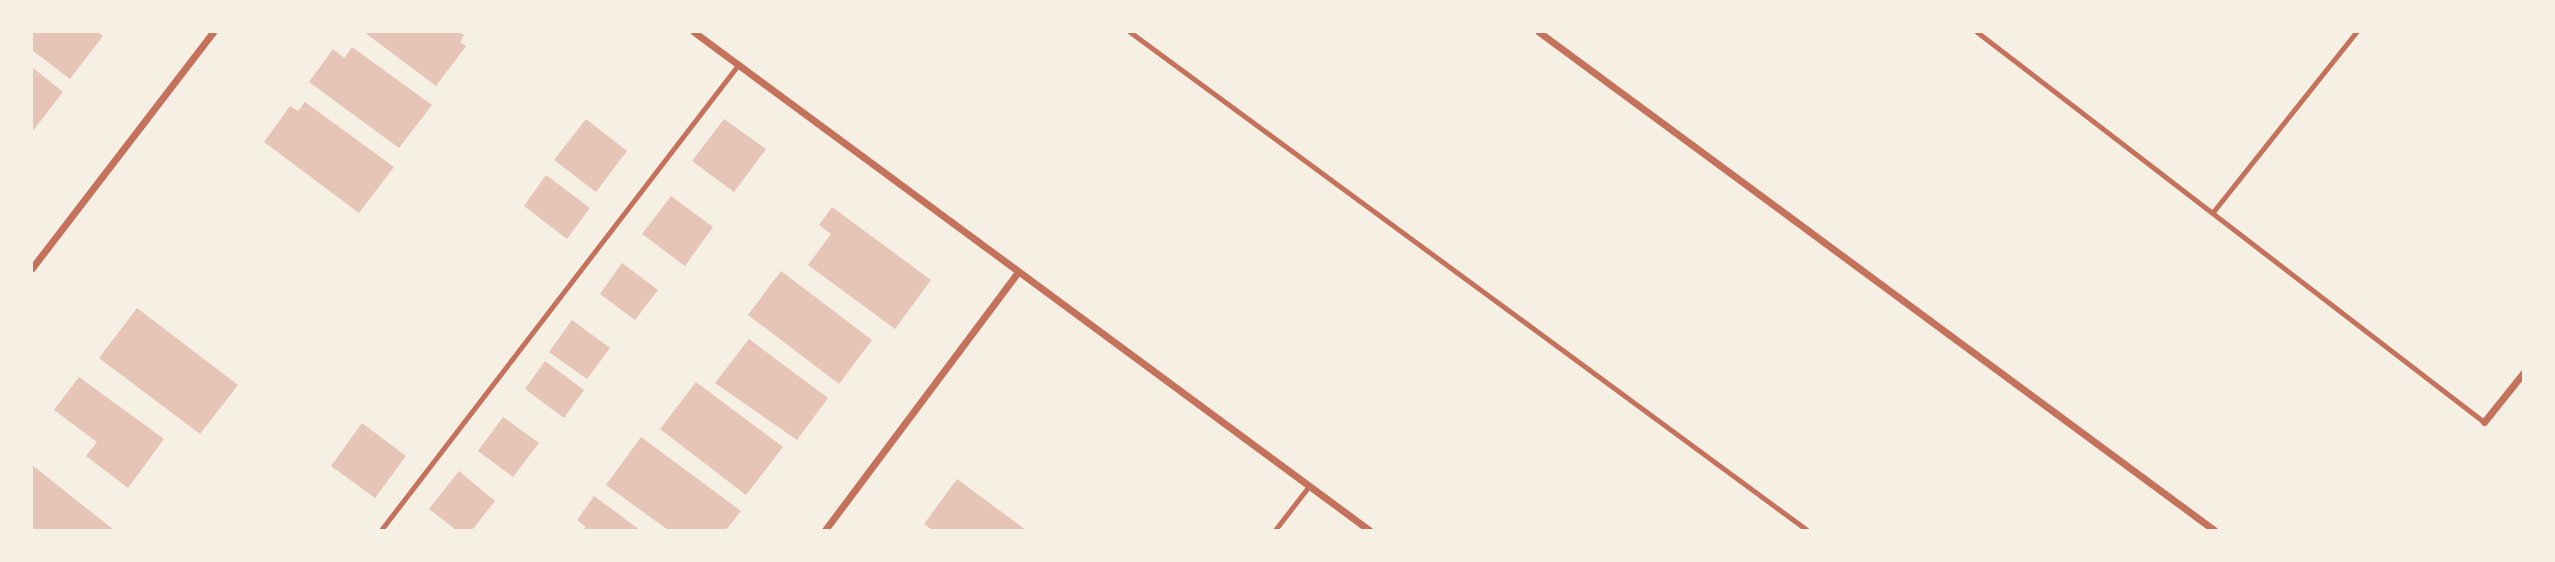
<!DOCTYPE html>
<style>
body{margin:0}
#map{position:relative;width:2555px;height:562px;overflow:hidden;background:#f6efe4;font-family:"Asap Condensed",sans-serif}
div>[style]{position:absolute}
[style*='--x']{left:calc(var(--x)*1px);top:calc(var(--y)*1px);width:calc(var(--w)*1px);rotate:calc(var(--a)*1deg)}
.building>*{inset:0;background:#e6c5b7}
.service>*{height:5px;margin:-2.5px;padding:0 2.5px;transform-origin:2.5px;border-radius:2.5px;background:#c5725c}
.minor>*{height:7px;margin:-3.5px;padding:0 3.5px;transform-origin:3.5px;border-radius:3.5px;background:#c5725c}
span{translate:-50% -50%;white-space:nowrap;text-align:center;line-height:1.15;-webkit-text-stroke:7px #f6efe4;paint-order:stroke}
.frame{position:absolute;inset:0;border:33px solid #f6efe4;pointer-events:none}
</style>
<div id="map">
<div class="building">
<div style="clip-path:polygon(32px 32px,98px 32px,103px 36px,70px 79px,32px 50px)"></div>
<div style="clip-path:polygon(364px 32px,459px 32px,464px 35px,460px 42px,466px 46px,436px 86px)"></div>
<div style="clip-path:polygon(352px 47px,432px 105px,399px 148px,309px 82px,333px 49px,344px 58px)"></div>
<div style="clip-path:polygon(32px 67px,63px 92px,32px 132px)"></div>
<div style="clip-path:polygon(305px 102px,394px 167px,359px 213px,264px 142px,290px 106px,298px 111px)"></div>
<div style="clip-path:polygon(586px 119px,627px 151px,596px 192px,554px 160px)"></div>
<div style="clip-path:polygon(724px 119px,766px 149px,734px 192px,692px 161px)"></div>
<div style="clip-path:polygon(546px 175px,590px 208px,567px 239px,524px 206px)"></div>
<div style="clip-path:polygon(671px 196px,713px 227px,685px 266px,642px 234px)"></div>
<div style="clip-path:polygon(832px 207px,931px 280px,895px 329px,808px 265px,831px 234px,819px 225px)"></div>
<div style="clip-path:polygon(622px 263px,658px 290px,635px 320px,600px 294px)"></div>
<div style="clip-path:polygon(781px 271px,872px 340px,839px 384px,748px 315px)"></div>
<div style="clip-path:polygon(137px 308px,238px 385px,200px 434px,99px 358px)"></div>
<div style="clip-path:polygon(572px 320px,610px 348px,587px 379px,549px 352px)"></div>
<div style="clip-path:polygon(749px 339px,828px 398px,797px 440px,715px 383px)"></div>
<div style="clip-path:polygon(545px 361px,584px 390px,564px 418px,525px 389px)"></div>
<div style="clip-path:polygon(79px 377px,164px 439px,128px 488px,86px 456px,97px 442px,54px 410px)"></div>
<div style="clip-path:polygon(696px 382px,783px 447px,746px 495px,660px 429px)"></div>
<div style="clip-path:polygon(503px 417px,539px 443px,513px 477px,478px 451px)"></div>
<div style="clip-path:polygon(362px 423px,406px 456px,375px 498px,331px 466px)"></div>
<div style="clip-path:polygon(641px 437px,741px 511px,726px 530px,668px 530px,606px 485px)"></div>
<div style="clip-path:polygon(32px 465px,114px 530px,32px 530px)"></div>
<div style="clip-path:polygon(459px 471px,495px 501px,472px 530px,456px 530px,429px 509px)"></div>
<div style="clip-path:polygon(957px 479px,1026px 530px,932px 530px,924px 524px)"></div>
<div style="clip-path:polygon(594px 496px,640px 530px,583px 530px,586px 527px,577px 520px)"></div>
</div>
<div class="service">
<div style="--x:1130;--y:32;--w:840;--a:36.34"></div>
<div style="--x:1977;--y:32;--w:640;--a:37.57"></div>
<div style="--x:2213;--y:212;--w:230;--a:-51.5"></div>
<div style="--x:381;--y:530;--w:586;--a:-52.49"></div>
<div style="--x:1275;--y:530;--w:56;--a:-52.3"></div>
</div>
<div class="minor">
<div style="--x:694;--y:32;--w:839;--a:36.42"></div>
<div style="--x:1539;--y:32;--w:839;--a:36.42"></div>
<div style="--x:32;--y:268;--w:297;--a:-52.5"></div>
<div style="--x:2484;--y:422;--w:64;--a:-51.3"></div>
<div style="--x:825;--y:530;--w:322;--a:-53.2"></div>
</div>
<div class="frame"></div>
</div>
